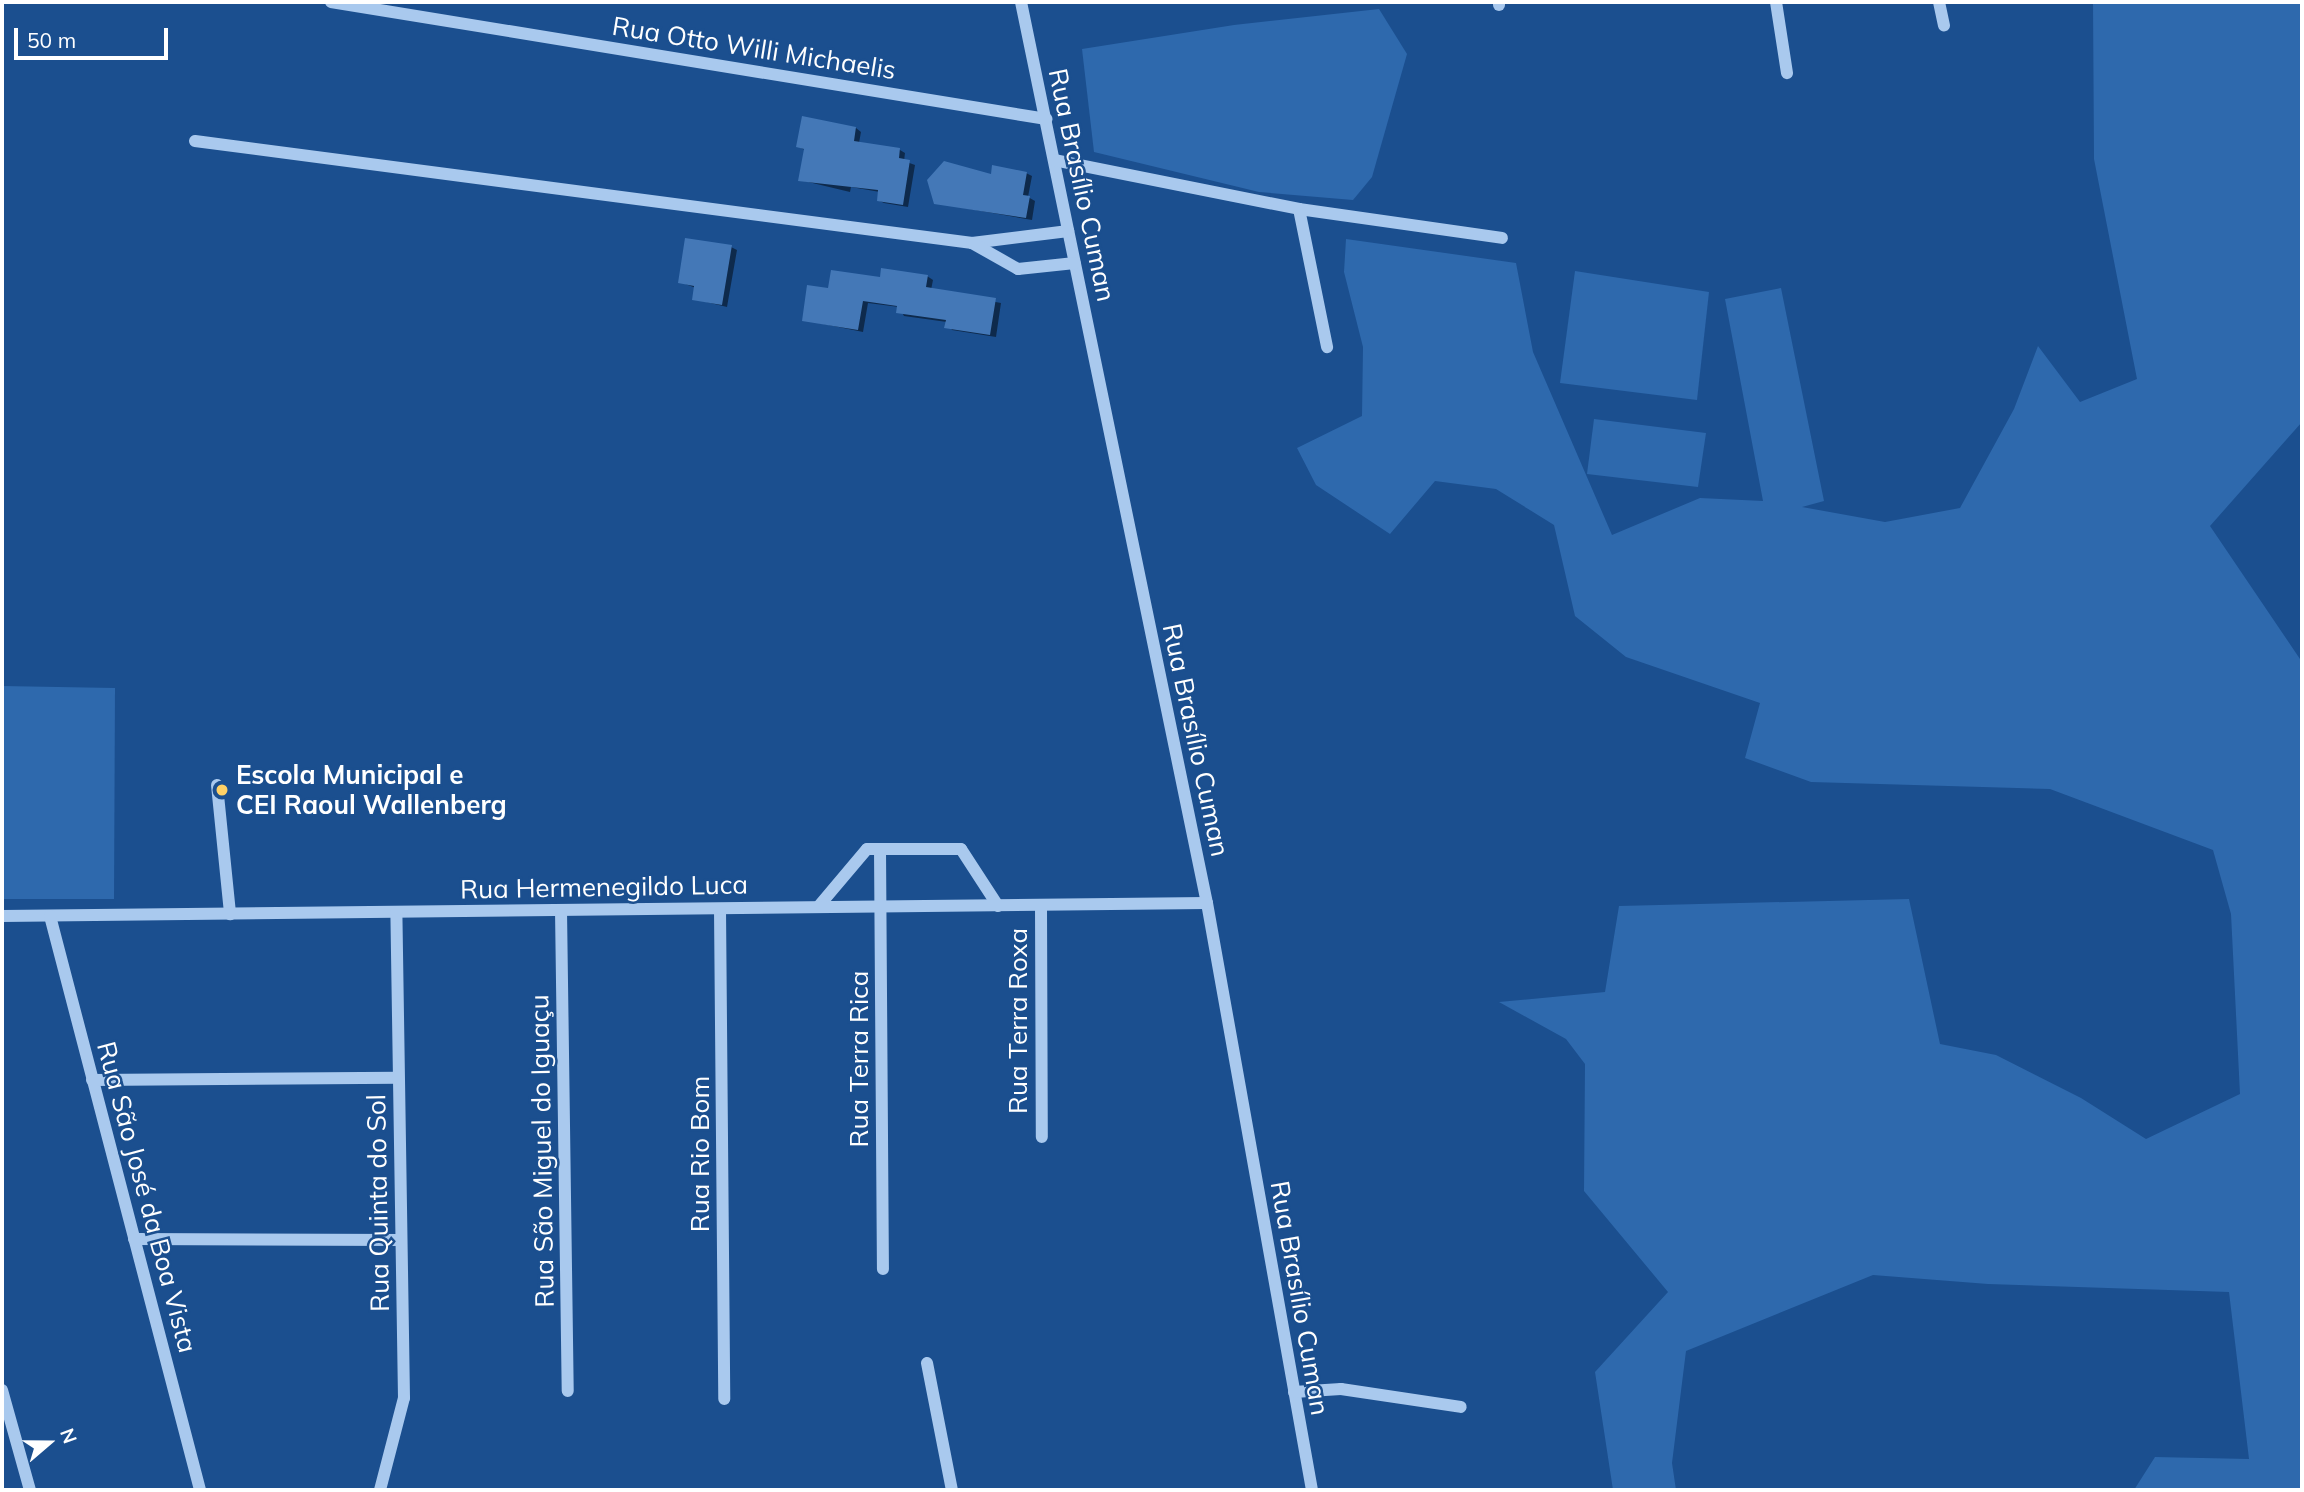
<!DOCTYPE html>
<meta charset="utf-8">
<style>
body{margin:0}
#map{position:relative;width:2304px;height:1492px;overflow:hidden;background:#1b4f8f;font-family:Mulish,sans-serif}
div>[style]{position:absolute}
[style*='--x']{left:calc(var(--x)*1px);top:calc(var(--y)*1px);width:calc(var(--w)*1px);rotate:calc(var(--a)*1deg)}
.green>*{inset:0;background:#2e69ad}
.shadow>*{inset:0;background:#0007}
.building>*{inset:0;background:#4478b7}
.minor>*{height:12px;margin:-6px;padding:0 6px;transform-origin:6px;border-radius:6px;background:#a9c9ee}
.dots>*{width:19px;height:19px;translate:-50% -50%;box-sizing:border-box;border:4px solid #1b4f8f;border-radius:50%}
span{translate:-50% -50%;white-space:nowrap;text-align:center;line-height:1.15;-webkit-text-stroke:5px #1b4f8f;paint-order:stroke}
.street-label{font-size:26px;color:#fff}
.poi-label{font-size:26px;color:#fff;font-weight:700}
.left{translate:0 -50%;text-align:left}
.frame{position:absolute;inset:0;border:4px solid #fff;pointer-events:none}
.north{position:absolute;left:14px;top:1408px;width:70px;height:70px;-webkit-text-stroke:5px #1b4f8f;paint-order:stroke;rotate:70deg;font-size:19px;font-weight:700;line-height:28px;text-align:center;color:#fff}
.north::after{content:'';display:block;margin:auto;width:24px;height:32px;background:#fff;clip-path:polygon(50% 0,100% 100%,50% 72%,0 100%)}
.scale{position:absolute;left:14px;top:28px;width:154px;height:32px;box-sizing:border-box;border:4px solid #fff;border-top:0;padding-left:9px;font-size:21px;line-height:24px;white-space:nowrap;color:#fff;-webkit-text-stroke:5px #1b4f8f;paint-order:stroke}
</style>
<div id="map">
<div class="green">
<div style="clip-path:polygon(2093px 2px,2302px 2px,2302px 422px,2210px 526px,2302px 662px,2302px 1490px,2134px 1490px,2155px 1457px,2249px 1459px,2229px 1292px,1988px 1284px,1873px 1275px,1686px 1351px,1672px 1463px,1676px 1490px,1613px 1490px,1595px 1372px,1668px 1292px,1584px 1191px,1585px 1064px,1566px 1039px,1499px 1002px,1605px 992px,1619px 906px,1909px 899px,1940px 1044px,1996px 1055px,2081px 1098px,2146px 1139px,2240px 1094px,2231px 914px,2213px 850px,2050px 789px,1811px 782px,1745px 758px,1760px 703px,1626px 657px,1575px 616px,1554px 525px,1496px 489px,1435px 481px,1390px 534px,1316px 485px,1297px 448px,1362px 416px,1363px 347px,1344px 272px,1346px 239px,1516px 263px,1533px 352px,1612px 535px,1700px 498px,1763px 501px,1725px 299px,1781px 288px,1824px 501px,1802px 507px,1885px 522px,1960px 508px,2014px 409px,2038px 346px,2080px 402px,2137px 379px,2094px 159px)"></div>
<div style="clip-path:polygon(1379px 9px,1407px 54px,1372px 177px,1353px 200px,1259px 192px,1094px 152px,1082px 49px,1234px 25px)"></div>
<div style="clip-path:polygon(1575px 271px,1709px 292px,1697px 400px,1560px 383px)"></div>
<div style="clip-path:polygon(1594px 419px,1706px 433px,1698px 487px,1587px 474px)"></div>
<div style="clip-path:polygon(2px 686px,115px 688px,114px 899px,2px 899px)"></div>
</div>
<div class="shadow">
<div style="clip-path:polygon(856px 128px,861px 132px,859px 143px,900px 150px,905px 153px,904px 161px,915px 165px,908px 207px,884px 203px,878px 200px,880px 192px,851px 187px,850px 192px,800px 180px,805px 150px,797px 146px)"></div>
<div style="clip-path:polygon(1026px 173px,1032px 176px,1028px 197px,1035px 201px,1032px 220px,936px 203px,992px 177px)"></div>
<div style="clip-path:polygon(731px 247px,737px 250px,727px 307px,694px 299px,696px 288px,680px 282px)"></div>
<div style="clip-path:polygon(927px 276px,933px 280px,931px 290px,1001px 303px,996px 337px,952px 330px,947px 322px,904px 316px,899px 307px,868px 303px,863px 332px,804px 320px,829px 290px,881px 279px)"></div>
</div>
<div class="building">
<div style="clip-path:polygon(802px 116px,856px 127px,854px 141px,900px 148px,899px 158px,910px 160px,903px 205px,877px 201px,878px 190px,798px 181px,804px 149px,796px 147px)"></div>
<div style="clip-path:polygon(944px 161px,991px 174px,992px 165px,1027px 172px,1023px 195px,1030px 196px,1026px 218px,934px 204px,927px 180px)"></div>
<div style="clip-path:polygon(685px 238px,732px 245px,722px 305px,692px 300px,694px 286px,678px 283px)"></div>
<div style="clip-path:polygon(881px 268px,928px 275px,926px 287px,996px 298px,990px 335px,944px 328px,946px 320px,896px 313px,897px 306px,863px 301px,858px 330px,802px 321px,807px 285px,828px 288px,831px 270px,880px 277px)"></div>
</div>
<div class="minor">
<div style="--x:331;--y:2;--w:725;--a:9.29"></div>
<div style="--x:1021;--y:2;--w:920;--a:78.34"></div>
<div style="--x:1207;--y:903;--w:596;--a:79.86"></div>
<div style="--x:1776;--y:2;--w:72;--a:81.2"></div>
<div style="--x:1939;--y:2;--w:24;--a:78"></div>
<div style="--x:1499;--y:5;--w:3;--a:-90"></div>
<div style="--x:195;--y:141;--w:784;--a:7.48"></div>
<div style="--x:972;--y:243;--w:97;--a:-7.1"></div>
<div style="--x:1054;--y:160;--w:250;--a:11.3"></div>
<div style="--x:1299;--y:209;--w:205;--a:8.1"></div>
<div style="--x:1299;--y:209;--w:141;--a:78.5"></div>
<div style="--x:972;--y:243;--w:53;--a:29.5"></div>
<div style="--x:1018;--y:269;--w:57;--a:-6"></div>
<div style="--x:217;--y:785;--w:130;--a:84.2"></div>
<div style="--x:880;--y:849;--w:420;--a:89.6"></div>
<div style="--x:1041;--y:905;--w:232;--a:89.8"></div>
<div style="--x:818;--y:907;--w:76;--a:-49.8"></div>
<div style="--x:867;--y:849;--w:94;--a:0"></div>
<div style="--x:961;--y:849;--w:68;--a:57"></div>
<div style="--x:720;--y:909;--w:490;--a:89.5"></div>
<div style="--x:561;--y:910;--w:481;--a:89.2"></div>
<div style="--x:2;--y:916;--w:1205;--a:-0.62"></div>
<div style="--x:50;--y:916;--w:593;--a:75.35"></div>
<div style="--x:92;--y:1080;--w:306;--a:-0.4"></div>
<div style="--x:134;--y:1239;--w:267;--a:0.2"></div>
<div style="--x:927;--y:1363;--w:129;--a:78.9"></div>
<div style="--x:2;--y:1390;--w:104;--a:74.4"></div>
<div style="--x:1294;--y:1392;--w:47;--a:-3.7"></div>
<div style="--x:1341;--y:1389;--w:121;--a:8.5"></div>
<div style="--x:380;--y:1490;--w:95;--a:-75.4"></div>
<div style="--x:404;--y:1398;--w:486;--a:-90.9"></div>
</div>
<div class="dots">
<div style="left:222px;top:790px;background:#ffd166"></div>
</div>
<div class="street-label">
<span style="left:754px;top:48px;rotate:9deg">Rua Otto Willi Michaelis</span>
<span style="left:1082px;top:185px;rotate:78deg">Rua Brasílio Cuman</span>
<span style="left:1196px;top:740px;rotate:78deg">Rua Brasílio Cuman</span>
<span style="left:604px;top:887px;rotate:-1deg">Rua Hermenegildo Luca</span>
<span style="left:1018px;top:1021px;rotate:-90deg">Rua Terra Roxa</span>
<span style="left:859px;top:1059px;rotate:-90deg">Rua Terra Rica</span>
<span style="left:542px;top:1151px;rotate:-91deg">Rua São Miguel do Iguaçu</span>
<span style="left:700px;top:1154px;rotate:-90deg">Rua Rio Bom</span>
<span style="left:147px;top:1197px;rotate:75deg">Rua São José da Boa Vista</span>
<span style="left:378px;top:1203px;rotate:-91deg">Rua Quinta do Sol</span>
<span style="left:1300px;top:1298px;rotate:80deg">Rua Brasílio Cuman</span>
</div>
<div class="poi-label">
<span class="left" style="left:236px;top:790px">Escola Municipal e<br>CEI Raoul Wallenberg</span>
</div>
<div class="frame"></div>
<div class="north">N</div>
<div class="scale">50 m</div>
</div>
